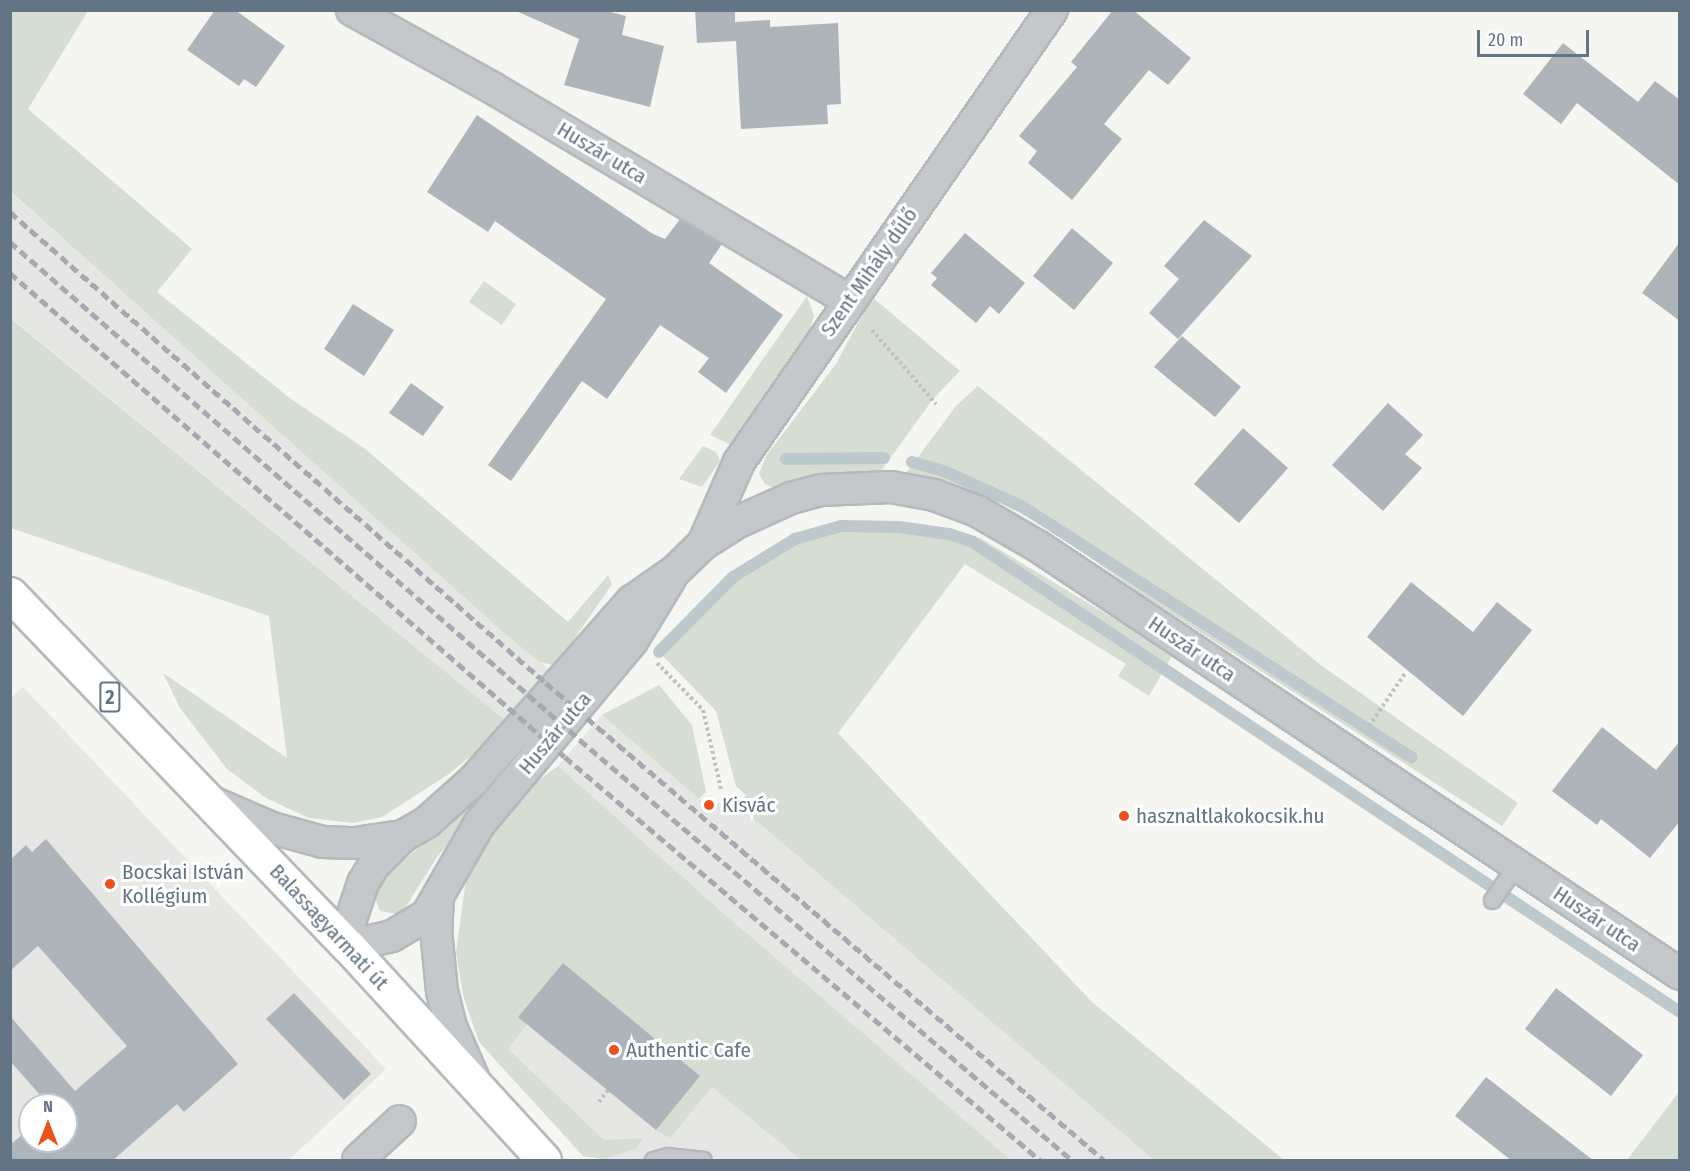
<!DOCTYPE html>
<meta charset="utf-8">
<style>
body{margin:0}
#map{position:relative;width:1690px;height:1171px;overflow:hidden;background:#f5f5f1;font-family:"Fira Sans Condensed",sans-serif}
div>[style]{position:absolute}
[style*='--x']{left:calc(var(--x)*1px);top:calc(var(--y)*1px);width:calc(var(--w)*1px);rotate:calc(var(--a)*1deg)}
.built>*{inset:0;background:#e6e7e5}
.green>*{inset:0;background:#d6ddd2}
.stream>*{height:12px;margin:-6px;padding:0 6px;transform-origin:6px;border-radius:6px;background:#bec9ce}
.building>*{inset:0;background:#aeb5ba}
.path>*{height:4px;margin-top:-2px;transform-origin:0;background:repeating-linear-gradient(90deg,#bec0c2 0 3px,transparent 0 6px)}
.roads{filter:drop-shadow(2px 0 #b5b9bd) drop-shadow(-2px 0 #b5b9bd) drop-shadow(0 2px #b5b9bd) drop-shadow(0 -2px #b5b9bd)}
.lane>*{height:15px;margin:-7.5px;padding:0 7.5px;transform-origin:7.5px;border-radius:7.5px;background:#c5c8cb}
.street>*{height:30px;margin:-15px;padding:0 15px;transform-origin:15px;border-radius:15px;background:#c5c8cb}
.primary>*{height:33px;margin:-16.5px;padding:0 16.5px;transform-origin:16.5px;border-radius:16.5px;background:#fff}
.rail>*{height:4.5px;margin-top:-2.25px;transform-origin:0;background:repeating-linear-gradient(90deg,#a4aab0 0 9px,transparent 0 13.5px)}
.dots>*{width:16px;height:16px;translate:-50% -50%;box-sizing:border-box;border:3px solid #fff;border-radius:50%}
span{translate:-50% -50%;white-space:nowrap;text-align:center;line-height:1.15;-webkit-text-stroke:6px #fff;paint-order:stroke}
.shield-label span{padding:2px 4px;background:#fff;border:2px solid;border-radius:4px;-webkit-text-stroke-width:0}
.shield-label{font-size:20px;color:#637484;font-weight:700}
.street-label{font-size:21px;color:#637484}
.poi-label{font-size:21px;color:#637484}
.left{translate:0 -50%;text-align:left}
.frame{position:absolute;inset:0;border:12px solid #637484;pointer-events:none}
.north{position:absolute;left:18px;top:1093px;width:60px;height:60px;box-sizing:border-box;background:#fff;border:2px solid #c1c7ce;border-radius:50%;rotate:0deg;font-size:16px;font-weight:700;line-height:24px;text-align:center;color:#637484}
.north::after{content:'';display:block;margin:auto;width:21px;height:27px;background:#ec511a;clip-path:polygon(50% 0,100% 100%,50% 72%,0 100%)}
.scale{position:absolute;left:1477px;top:30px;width:112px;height:27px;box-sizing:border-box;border:3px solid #637484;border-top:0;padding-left:8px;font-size:18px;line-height:21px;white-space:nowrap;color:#637484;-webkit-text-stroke:4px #fff;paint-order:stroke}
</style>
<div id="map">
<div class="built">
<div style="clip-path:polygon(10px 192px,554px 674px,510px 724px,11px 318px)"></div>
<div style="clip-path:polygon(evenodd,23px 687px,386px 1069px,289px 1160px,11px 1160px,10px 699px,23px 687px,30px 1105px,66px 1105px,66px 1141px,30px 1141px,30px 1105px)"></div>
<div style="clip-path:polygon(602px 715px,699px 799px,739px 806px,769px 829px,1154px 1160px,1011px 1160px,603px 811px,558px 766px)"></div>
<div style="clip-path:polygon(563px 963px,801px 1160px,598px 1160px,494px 1043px)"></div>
</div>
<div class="green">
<div style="clip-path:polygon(11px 11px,88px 11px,28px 109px,192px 249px,157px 292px,291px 399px,364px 448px,568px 622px,608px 575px,612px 584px,556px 666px,540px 662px,510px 638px,11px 192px)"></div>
<div style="clip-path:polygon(484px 281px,516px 304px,502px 325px,469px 302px)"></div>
<div style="clip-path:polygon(807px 296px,814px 316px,805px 346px,775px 392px,753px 413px,734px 446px,710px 435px)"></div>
<div style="clip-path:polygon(872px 297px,960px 371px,933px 399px,878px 475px,779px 490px,765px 484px,759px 474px,766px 456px,836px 364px)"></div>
<div style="clip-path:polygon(10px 318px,510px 724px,449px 774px,382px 817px,353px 823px,309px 818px,266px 798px,227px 769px,180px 708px,163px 673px,287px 758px,269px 616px,11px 528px)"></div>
<div style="clip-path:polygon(978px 386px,1322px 666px,1518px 803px,1502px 826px,1147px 598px,1050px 529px,990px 497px,930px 479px,904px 476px,956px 406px)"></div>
<div style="clip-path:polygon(703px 446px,716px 452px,720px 461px,702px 487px,679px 479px)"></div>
<div style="clip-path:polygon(846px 524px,980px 538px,1173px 654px,1149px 696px,1118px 676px,1126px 664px,965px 564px,838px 733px,1092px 1002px,1284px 1160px,1154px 1160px,739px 806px,746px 795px,736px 786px,716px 711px,659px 652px,733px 577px,795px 539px)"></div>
<div style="clip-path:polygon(659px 685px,692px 725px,706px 792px,699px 799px,602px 715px)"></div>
<div style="clip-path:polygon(525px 737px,532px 744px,437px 857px,405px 908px,397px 914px,380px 911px,375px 898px,379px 880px,440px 831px)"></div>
<div style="clip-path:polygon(558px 766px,724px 914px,1011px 1160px,801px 1160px,712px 1087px,670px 1138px,656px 1130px,699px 1076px,563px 963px,519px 1016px,527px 1024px,508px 1049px,604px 1140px,643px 1138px,636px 1149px,603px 1159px,583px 1156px,479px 1042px,463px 995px,456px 952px,466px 880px,482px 848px,511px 801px)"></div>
<div style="clip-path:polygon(1679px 1092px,1679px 1160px,1627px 1160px)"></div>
</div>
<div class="stream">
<div style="--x:786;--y:459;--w:98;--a:-0.6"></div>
<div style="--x:912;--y:462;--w:35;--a:16"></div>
<div style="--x:946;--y:472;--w:85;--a:24.4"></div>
<div style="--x:1023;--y:507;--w:462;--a:32.8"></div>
<div style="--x:659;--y:652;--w:105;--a:-45.4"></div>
<div style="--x:733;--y:577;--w:73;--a:-31.5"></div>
<div style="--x:795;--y:539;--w:48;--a:-15.8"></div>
<div style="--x:841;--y:526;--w:58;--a:1"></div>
<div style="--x:899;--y:527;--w:50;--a:8"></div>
<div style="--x:949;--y:534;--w:25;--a:18"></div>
<div style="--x:973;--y:542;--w:849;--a:33.62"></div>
</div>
<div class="building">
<div style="clip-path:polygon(215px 10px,235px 10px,285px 46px,256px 87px,244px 79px,239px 86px,187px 50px)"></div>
<div style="clip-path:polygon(514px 10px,603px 10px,626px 16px,622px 35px,664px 46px,650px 107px,564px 85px,579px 39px)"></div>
<div style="clip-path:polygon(695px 10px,735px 10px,735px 22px,770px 20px,770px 27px,838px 23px,841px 104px,827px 105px,828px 124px,741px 129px,736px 41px,697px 43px)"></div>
<div style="clip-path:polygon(1113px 10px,1133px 10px,1191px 58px,1168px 85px,1149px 70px,1104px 124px,1122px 139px,1072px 200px,1028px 163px,1037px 151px,1019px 136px,1077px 67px,1071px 62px)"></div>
<div style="clip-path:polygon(1563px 43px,1638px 102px,1655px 81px,1680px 100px,1680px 185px,1577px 103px,1561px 124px,1523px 94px)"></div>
<div style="clip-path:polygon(477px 115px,653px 234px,665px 239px,680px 219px,722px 244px,709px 263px,783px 315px,726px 393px,698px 372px,709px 358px,660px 325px,607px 399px,582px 381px,511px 481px,488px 465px,606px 299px,495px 221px,488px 232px,427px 192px)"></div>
<div style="clip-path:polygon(1204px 220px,1252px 256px,1178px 339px,1149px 313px,1179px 279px,1164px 266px)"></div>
<div style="clip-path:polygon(1072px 228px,1113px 263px,1074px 310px,1033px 276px)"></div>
<div style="clip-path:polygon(965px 233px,1025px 283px,999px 314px,990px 306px,976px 323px,931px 285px,937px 278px,931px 273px)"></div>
<div style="clip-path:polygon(1680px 242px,1680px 321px,1642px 293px)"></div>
<div style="clip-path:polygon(353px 304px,394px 330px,364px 376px,324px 349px)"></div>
<div style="clip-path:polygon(1182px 336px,1241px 387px,1215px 417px,1154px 367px)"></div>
<div style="clip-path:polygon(411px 383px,444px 407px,423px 436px,389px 413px)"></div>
<div style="clip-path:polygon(1388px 403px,1423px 435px,1405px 454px,1422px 468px,1383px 511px,1332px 465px)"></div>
<div style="clip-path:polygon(1243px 428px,1288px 468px,1239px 523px,1194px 484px)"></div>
<div style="clip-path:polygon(1411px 582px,1473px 632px,1497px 602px,1532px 630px,1463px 716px,1367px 637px)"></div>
<div style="clip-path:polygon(1602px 727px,1656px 770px,1680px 741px,1680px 821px,1650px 858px,1601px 819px,1597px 825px,1552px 791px)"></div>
<div style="clip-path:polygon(46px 839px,238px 1064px,184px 1112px,177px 1104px,112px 1161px,10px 1161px,10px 1145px,30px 1128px,30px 1141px,66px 1141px,66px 1105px,49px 1105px,10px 1061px,10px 1016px,75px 1091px,127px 1046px,38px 946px,10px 971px,10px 860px,26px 845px,32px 852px)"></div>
<div style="clip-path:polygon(563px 963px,700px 1076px,656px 1130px,518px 1017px)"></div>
<div style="clip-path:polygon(1556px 988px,1643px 1055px,1611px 1096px,1525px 1029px)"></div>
<div style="clip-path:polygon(294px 993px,371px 1074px,344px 1100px,266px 1019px)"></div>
<div style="clip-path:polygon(1486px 1077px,1594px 1161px,1512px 1161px,1455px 1116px)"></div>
</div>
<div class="path">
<div style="--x:872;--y:330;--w:98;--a:49.1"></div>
<div style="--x:657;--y:663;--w:66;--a:45.6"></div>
<div style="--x:703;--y:710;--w:81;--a:77.2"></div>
<div style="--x:1369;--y:726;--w:65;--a:-55.6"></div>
<div style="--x:599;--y:1102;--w:15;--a:-53"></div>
</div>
<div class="roads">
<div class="lane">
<div style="--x:1492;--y:900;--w:42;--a:-55.6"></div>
<div style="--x:653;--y:1160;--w:15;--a:-16"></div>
<div style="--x:667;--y:1156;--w:36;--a:6"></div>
</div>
<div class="street">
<div style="--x:352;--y:10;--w:159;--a:29"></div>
<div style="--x:491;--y:87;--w:417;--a:30.8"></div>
<div style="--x:703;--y:544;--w:90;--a:-66.3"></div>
<div style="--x:739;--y:462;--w:550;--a:-55.3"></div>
<div style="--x:212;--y:802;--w:65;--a:23.4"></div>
<div style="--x:272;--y:828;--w:53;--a:15.4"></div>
<div style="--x:323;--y:842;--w:32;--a:2"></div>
<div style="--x:355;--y:843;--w:49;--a:-8.3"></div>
<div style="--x:403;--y:836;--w:28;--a:-30"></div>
<div style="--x:427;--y:822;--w:63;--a:-41.8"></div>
<div style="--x:474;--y:780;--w:239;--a:-48.6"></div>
<div style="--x:632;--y:601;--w:52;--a:-34.9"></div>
<div style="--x:675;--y:571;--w:39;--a:-44"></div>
<div style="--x:703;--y:544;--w:41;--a:-32.2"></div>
<div style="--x:738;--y:522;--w:58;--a:-24.4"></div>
<div style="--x:791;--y:498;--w:31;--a:-15"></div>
<div style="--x:821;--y:490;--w:70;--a:-2.5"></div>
<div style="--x:891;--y:487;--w:44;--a:10.5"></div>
<div style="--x:934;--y:495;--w:46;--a:20.4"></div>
<div style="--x:977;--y:511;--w:72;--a:30.1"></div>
<div style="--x:1039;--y:547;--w:770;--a:33.67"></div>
<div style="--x:403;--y:836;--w:41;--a:135"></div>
<div style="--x:374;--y:865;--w:21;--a:121"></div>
<div style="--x:363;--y:883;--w:44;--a:108.4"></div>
<div style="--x:349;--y:925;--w:21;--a:93"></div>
<div style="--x:348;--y:946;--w:45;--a:-12.8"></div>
<div style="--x:392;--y:936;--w:41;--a:-31"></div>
<div style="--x:427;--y:915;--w:106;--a:-60.1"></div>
<div style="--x:480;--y:823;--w:237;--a:-50.1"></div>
<div style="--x:632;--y:641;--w:73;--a:-58.5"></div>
<div style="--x:438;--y:897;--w:33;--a:93"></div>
<div style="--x:436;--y:930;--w:61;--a:84.4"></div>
<div style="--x:442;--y:991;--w:37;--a:76"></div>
<div style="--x:451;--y:1027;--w:55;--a:66.3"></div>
<div style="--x:358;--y:1160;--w:57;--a:-42.9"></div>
</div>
<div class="primary">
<div style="--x:10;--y:594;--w:488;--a:46.2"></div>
<div style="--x:348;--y:946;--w:290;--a:47.5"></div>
</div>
</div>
<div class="rail">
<div style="--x:10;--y:212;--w:714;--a:41.31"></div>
<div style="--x:546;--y:683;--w:734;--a:40.53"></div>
<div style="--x:10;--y:242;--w:757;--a:41.14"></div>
<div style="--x:580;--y:740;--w:647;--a:40.49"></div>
<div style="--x:10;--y:273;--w:736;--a:41.09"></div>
<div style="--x:565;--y:757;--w:623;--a:40.31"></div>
</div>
<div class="dots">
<div style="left:709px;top:805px;background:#ec511a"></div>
<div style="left:1124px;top:816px;background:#ec511a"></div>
<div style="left:110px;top:884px;background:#ec511a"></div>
<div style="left:614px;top:1050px;background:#ec511a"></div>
</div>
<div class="shield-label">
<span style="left:110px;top:697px">2</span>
</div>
<div class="street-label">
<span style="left:602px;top:153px;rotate:31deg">Huszár utca</span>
<span style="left:869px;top:272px;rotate:-55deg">Szent Mihály dűlő</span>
<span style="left:1192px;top:649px;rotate:34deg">Huszár utca</span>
<span style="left:555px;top:733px;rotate:-50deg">Huszár utca</span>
<span style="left:1597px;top:919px;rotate:34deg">Huszár utca</span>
<span style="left:329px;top:927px;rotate:47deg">Balassagyarmati út</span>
</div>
<div class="poi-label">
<span class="left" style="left:722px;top:805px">Kisvác</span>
<span class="left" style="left:1136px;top:816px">hasznaltlakokocsik.hu</span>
<span class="left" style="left:122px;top:884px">Bocskai István<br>Kollégium</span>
<span class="left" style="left:626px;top:1050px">Authentic Cafe</span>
</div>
<div class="frame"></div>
<div class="north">N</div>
<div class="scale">20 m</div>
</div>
